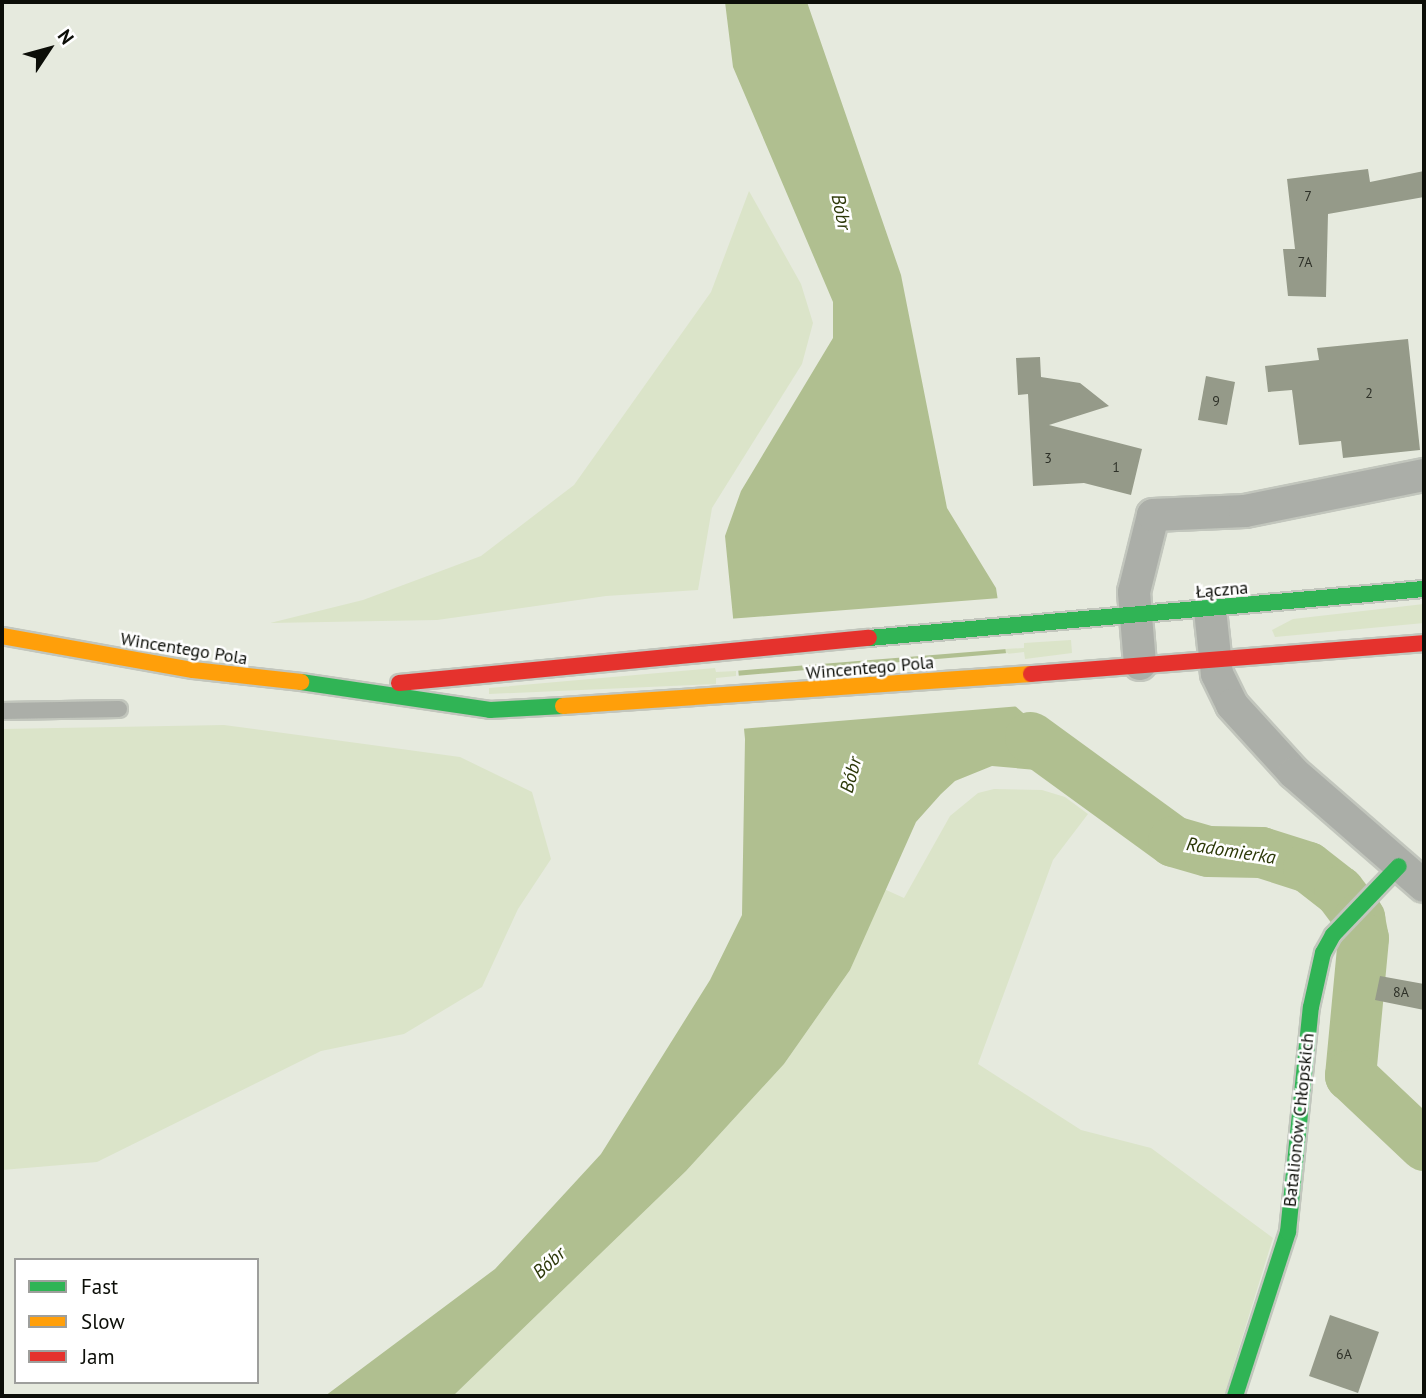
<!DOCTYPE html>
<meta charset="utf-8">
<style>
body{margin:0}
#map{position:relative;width:1426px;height:1398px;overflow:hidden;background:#e6eade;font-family:"PT Sans",sans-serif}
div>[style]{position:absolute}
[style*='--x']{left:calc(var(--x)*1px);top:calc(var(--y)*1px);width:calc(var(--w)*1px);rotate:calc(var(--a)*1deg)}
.green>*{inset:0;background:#dbe4c9}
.water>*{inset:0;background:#b0bf90}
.pier>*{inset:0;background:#e6eade}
.river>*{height:51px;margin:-25.5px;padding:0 25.5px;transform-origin:25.5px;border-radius:25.5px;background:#b0bf90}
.building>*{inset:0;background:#959a89}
.roads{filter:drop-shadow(2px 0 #c2c6bd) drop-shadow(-2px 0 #c2c6bd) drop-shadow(0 2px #c2c6bd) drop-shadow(0 -2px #c2c6bd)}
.lane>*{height:16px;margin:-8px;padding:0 8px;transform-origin:8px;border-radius:8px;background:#abaea8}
.street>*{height:32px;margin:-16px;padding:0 16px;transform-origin:16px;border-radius:16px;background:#abaea8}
.fast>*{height:16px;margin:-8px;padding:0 8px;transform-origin:8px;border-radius:8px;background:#30b455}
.slow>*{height:16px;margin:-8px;padding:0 8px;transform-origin:8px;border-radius:8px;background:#ff9f0a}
.jam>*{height:16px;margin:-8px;padding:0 8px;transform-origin:8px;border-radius:8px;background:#e5322d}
span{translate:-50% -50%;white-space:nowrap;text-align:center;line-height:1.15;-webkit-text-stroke:5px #fff;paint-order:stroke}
.number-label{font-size:14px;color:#2e3128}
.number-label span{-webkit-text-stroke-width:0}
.street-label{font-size:18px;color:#0c0e08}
.water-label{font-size:19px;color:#2c3808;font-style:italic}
.frame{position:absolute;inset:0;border:4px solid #0c0e08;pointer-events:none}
.legend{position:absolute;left:14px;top:1258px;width:245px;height:126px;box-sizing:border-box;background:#fff;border:2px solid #9e9f9c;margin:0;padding:9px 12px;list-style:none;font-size:21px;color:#0c0e08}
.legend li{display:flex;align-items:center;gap:14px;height:35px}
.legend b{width:35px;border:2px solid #9e9f9c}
.north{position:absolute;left:14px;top:14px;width:70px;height:70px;-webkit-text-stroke:5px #fff;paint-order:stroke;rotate:54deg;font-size:19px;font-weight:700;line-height:28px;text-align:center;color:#0c0e08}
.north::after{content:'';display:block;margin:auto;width:24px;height:32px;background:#0c0e08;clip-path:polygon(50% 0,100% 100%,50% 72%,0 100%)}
</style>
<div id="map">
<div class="green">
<div style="clip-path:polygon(749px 191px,801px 284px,813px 323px,802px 364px,712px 508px,698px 590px,606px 596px,437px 620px,270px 623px,363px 600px,481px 556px,574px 485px,711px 292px)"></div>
<div style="clip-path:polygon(1424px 604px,1424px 623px,1275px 637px,1272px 630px,1293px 619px)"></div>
<div style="clip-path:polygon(1071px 640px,1072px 653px,1025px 659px,1024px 652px,1006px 654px,1005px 649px,1024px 648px,1024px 643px)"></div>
<div style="clip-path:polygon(715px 668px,716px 672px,736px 671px,736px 676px,716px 678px,716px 684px,489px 694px,489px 688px)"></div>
<div style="clip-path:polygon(224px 725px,460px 757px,532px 792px,551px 859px,518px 909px,482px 987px,404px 1034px,321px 1051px,97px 1162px,2px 1170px,2px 729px)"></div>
<div style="clip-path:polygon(994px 789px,1042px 790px,1065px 797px,1088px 814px,1053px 860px,978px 1064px,1081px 1130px,1151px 1148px,1273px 1238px,1224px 1396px,453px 1396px,686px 1171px,784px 1064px,850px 970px,884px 889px,904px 898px,950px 816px,978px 793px)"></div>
</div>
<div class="water">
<div style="clip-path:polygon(725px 2px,807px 2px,901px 275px,947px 508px,996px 588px,1014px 705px,1089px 771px,1081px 784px,1059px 772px,992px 766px,955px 781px,941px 794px,916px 822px,850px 970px,784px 1064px,686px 1171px,453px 1396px,325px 1396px,495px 1269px,601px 1154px,710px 980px,742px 915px,745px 739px,725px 536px,741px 491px,833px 338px,833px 302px,733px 67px)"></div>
</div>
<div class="pier">
<div style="clip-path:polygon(1000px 598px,1007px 649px,734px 671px,728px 619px)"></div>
<div style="clip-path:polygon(1008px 653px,1020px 706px,740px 729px,735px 676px)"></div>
</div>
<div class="river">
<div style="--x:1030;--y:737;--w:177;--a:36"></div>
<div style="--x:1173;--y:841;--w:36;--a:16"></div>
<div style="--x:1208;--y:851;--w:53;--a:1.1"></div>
<div style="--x:1261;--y:852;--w:49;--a:17.7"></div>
<div style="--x:1308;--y:867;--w:39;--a:38"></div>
<div style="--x:1339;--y:891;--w:34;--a:53"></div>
<div style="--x:1359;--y:918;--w:20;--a:79"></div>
<div style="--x:1363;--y:938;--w:138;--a:95.4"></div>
<div style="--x:1350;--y:1075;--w:102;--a:43.4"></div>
</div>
<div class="building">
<div style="clip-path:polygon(1368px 169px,1370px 182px,1424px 171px,1424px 197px,1328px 214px,1326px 297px,1288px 296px,1283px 249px,1295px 249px,1287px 179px)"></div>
<div style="clip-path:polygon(1408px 339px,1420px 450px,1343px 458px,1341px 441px,1299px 445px,1292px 390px,1268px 392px,1265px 366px,1319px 360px,1317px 348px)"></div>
<div style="clip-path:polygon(1040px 357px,1041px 377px,1080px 383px,1109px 406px,1049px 425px,1142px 449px,1131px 495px,1084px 483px,1033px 486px,1028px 394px,1018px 395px,1016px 358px)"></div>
<div style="clip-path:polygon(1206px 376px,1235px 382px,1227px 425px,1198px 420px)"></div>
<div style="clip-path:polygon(1380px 976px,1424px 984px,1424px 1010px,1375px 1000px)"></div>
<div style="clip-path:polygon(1330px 1315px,1379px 1332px,1358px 1393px,1309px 1376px)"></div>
</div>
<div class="roads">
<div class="lane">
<div style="--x:2;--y:711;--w:117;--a:-1"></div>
</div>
<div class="street">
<div style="--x:1210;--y:610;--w:64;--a:83.8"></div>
<div style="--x:1217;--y:674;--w:34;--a:64"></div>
<div style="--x:1232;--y:705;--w:92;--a:47.6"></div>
<div style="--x:1294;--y:773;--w:172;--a:41"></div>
<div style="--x:1140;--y:664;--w:72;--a:-94.8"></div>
<div style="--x:1134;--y:592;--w:79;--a:-76.1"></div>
<div style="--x:1153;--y:515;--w:92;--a:-2.5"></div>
<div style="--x:1245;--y:511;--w:183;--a:-11.4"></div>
</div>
<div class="fast">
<div style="--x:869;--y:638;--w:557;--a:-5.05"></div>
<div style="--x:301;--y:682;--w:191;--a:8.4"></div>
<div style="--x:490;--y:710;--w:73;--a:-3.1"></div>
<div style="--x:1235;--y:1396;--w:172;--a:-72.1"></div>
<div style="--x:1288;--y:1232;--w:226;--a:-84.2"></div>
<div style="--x:1311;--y:1007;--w:55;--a:-77.5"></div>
<div style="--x:1323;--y:953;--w:21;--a:-61"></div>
<div style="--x:1333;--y:935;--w:95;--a:-46.3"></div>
</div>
<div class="slow">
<div style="--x:2;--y:636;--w:194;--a:10.1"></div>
<div style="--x:193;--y:670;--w:109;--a:6.3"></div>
<div style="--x:563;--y:706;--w:469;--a:-3.9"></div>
</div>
<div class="jam">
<div style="--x:1031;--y:674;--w:394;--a:-4.5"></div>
<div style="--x:399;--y:683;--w:472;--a:-5.5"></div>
</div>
</div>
<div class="number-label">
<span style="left:1308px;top:196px">7</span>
<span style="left:1305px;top:262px">7A</span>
<span style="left:1369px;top:393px">2</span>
<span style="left:1216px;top:401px">9</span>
<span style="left:1048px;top:458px">3</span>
<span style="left:1116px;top:467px">1</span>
<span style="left:1401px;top:992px">8A</span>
<span style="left:1344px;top:1354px">6A</span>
</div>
<div class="street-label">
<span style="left:1222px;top:590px;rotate:-5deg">Łączna</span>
<span style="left:184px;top:649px;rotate:9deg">Wincentego Pola</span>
<span style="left:870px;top:668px;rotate:-5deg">Wincentego Pola</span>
<span style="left:1299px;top:1120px;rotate:-84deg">Batalionów Chłopskich</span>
</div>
<div class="water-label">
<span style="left:841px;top:212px;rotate:79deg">Bóbr</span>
<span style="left:851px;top:775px;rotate:-75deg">Bóbr</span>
<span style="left:1231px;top:851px;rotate:9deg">Radomierka</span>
<span style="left:549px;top:1263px;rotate:-42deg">Bóbr</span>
</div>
<div class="frame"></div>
<ul class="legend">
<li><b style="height:9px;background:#30b455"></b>Fast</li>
<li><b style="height:9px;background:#ff9f0a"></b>Slow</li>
<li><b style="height:9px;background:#e5322d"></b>Jam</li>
</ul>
<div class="north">N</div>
</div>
